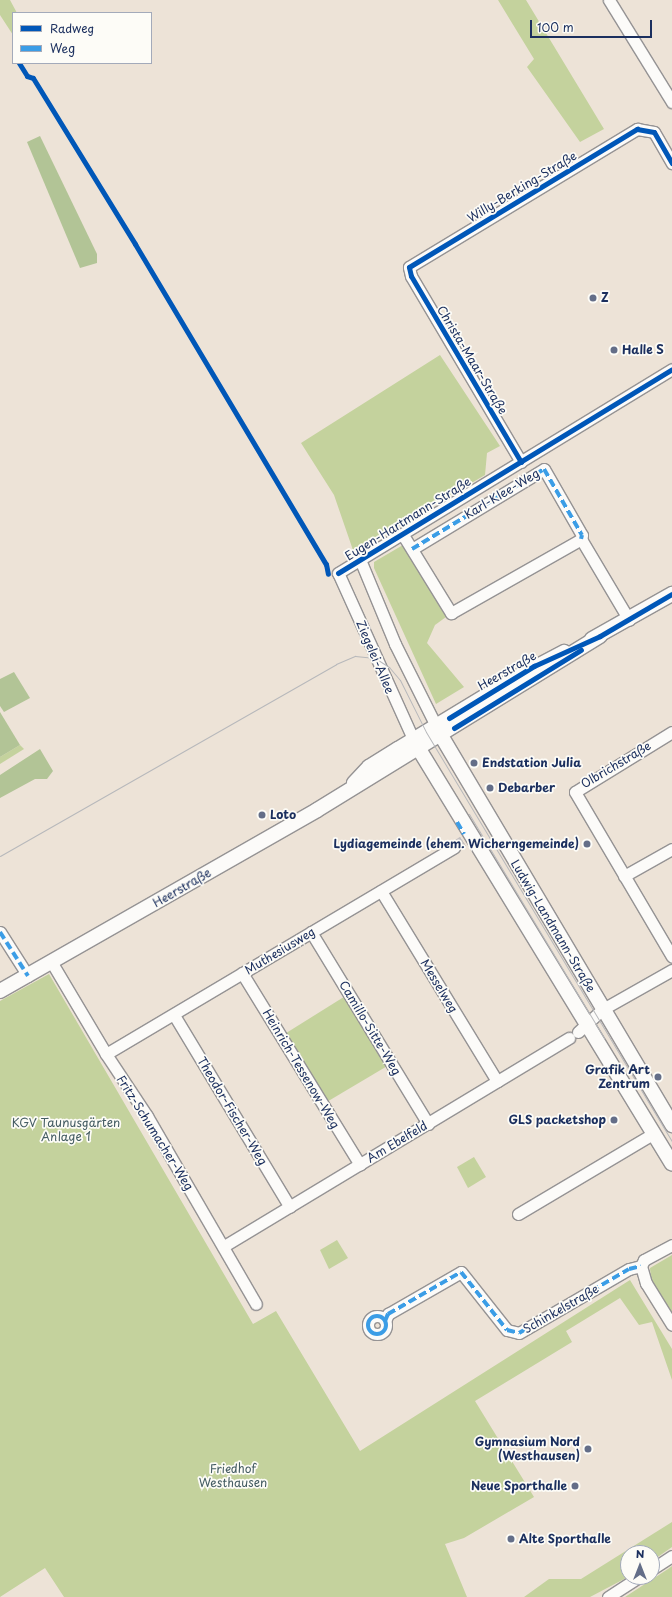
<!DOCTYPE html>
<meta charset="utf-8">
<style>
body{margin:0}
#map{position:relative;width:672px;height:1597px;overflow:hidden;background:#ede3d7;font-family:"Playpen Sans",sans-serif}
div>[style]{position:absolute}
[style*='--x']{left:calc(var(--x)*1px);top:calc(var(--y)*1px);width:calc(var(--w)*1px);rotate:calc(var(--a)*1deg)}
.green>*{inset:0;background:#c4d29d}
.forest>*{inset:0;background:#b2c496}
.minor-tunnel>*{height:11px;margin-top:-5.5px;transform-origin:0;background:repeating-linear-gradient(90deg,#c3bfbf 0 11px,transparent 0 16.5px)}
.roads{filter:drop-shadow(1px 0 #959394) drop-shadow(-1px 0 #959394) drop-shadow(0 1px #959394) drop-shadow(0 -1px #959394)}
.minor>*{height:11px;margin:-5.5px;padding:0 5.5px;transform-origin:5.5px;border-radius:5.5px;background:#fcfbf9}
.minor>.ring{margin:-5.5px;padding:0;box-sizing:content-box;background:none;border:11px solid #fcfbf9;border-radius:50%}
.major>*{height:14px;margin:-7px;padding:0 7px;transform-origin:7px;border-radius:7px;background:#fcfbf9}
.tram>*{height:1px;margin:-0.5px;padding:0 0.5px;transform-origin:0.5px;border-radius:0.5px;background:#b7b8bb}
.quiet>*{height:4px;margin-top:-2px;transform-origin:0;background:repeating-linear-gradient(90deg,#3b9de6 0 8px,transparent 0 12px)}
.quiet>.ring{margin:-2px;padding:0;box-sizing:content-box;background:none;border:4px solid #3b9de6;border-radius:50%}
.cycleway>*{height:5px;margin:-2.5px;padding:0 2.5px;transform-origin:2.5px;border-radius:2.5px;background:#0057b8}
.dots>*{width:11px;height:11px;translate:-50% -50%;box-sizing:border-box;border:2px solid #fdfcf7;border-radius:50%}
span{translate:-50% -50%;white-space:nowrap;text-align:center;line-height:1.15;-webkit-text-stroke:3.5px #fdfcf7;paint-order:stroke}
.street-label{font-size:12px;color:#1b2f5e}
.poi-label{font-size:12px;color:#1b2f5e;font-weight:700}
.left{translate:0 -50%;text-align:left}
.right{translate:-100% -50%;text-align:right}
.park-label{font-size:12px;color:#445c62}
.legend{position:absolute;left:12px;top:12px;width:140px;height:52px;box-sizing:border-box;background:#fdfcf7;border:1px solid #a3aaba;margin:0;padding:5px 7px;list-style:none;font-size:12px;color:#1b2f5e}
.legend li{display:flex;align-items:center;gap:8px;height:20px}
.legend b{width:20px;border:1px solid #a3aaba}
.north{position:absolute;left:620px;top:1545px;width:40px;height:40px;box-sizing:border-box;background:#fdfcf7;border:1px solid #a3aaba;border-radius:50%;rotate:0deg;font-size:11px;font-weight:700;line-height:16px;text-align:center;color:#1b2f5e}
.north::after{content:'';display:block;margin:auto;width:14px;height:18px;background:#646e88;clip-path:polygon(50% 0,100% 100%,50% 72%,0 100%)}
.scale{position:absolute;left:530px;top:20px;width:122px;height:18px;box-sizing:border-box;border:2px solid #1b2f5e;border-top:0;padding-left:5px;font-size:12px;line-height:14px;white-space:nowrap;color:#1b2f5e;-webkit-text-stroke:3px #fdfcf7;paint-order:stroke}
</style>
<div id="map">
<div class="green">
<div style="clip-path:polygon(0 0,10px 0,17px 13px,13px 13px,13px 35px,0 15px)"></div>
<div style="clip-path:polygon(498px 0,526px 0,604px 129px,580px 142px,527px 67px,534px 59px)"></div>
<div style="clip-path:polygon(440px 355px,500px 446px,487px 453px,485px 475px,354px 553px,334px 495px,301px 443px)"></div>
<div style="clip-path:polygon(403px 545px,446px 617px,435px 625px,427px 643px,464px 687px,436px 704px,374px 568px,374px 562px)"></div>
<div style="clip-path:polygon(20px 745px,24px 749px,0 764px,0 757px)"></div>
<div style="clip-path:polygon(49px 974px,253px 1324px,276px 1311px,360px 1451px,630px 1280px,672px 1349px,672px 1380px,652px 1322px,639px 1325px,620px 1298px,566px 1331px,572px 1342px,475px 1401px,534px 1497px,464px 1538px,445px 1544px,467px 1597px,64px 1597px,45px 1568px,0 1597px,0 1001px)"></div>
<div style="clip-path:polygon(347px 995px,389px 1065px,325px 1103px,283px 1035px)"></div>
<div style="clip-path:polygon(474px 1157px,486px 1177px,468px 1188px,457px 1167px)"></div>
<div style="clip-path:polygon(337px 1240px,348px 1258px,329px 1269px,320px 1250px)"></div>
<div style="clip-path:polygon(672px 1255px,672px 1313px,651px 1279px,650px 1268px)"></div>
<div style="clip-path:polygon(672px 1522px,672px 1547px,652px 1561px,652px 1553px,628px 1553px,628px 1577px,590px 1597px,524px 1597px,549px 1579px,581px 1579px)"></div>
<div style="clip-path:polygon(672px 1566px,672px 1597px,625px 1597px,668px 1569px)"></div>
</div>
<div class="forest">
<div style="clip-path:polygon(40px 136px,97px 254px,97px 263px,80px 268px,27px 142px)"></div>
<div style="clip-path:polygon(14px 672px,30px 698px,4px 712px,0 706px,0 679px)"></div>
<div style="clip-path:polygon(0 712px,20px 745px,0 757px)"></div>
<div style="clip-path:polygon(40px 749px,53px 771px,47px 779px,35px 779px,0 798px,0 775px)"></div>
</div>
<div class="minor-tunnel">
<div style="--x:454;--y:847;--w:11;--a:-34"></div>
</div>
<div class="roads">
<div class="minor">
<div style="--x:609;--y:0;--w:120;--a:58.3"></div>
<div style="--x:521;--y:462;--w:216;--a:-120.6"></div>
<div style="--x:411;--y:276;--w:9;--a:-103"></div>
<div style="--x:409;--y:267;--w:267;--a:-31.2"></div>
<div style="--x:637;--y:129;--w:17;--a:10"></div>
<div style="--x:654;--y:132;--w:36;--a:60"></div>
<div style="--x:403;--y:535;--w:92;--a:58.4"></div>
<div style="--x:451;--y:613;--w:150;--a:-29.6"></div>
<div style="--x:581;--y:539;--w:94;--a:59.3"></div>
<div style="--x:412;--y:549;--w:154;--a:-31.2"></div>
<div style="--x:544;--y:469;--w:76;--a:60.1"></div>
<div style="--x:582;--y:535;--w:4;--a:104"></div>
<div style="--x:361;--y:562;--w:89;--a:67.5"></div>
<div style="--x:395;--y:644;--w:92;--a:63.4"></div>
<div style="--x:672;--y:732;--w:114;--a:148.3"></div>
<div style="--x:575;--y:792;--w:191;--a:59.5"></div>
<div style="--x:414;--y:741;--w:184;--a:-114.3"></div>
<div style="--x:338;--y:573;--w:391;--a:-31.4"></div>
<div style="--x:624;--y:876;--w:55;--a:-29.4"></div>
<div style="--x:381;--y:891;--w:223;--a:58.6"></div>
<div style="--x:0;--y:932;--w:52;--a:57.5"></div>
<div style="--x:311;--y:932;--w:225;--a:58.6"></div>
<div style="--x:52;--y:963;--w:106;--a:59.3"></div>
<div style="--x:106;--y:1054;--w:74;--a:56.5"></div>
<div style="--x:147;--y:1116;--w:217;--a:59.9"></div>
<div style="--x:242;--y:973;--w:225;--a:58.4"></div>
<div style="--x:174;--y:1015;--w:224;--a:58.9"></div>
<div style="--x:578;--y:1032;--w:34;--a:-43"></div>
<div style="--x:603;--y:1009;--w:79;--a:-29.5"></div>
<div style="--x:106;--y:1054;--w:405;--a:-30.7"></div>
<div style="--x:518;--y:1214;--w:157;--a:-30.7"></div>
<div style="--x:672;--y:1245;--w:32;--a:152"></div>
<div style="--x:644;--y:1260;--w:7;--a:117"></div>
<div style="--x:641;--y:1266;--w:18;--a:74"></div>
<div style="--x:646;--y:1283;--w:49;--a:58.2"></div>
<div style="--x:224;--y:1246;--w:403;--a:-31.1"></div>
<div class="ring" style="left:368px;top:1316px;width:7px;height:7px"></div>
<div style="--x:385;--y:1321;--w:8;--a:-67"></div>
<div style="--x:388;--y:1314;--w:84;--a:-29.9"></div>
<div style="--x:461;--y:1272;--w:74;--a:51.6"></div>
<div style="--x:507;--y:1330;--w:12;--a:14"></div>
<div style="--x:519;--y:1333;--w:127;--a:-30.2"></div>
<div style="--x:629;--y:1269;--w:12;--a:-14"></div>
<div style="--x:652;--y:1569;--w:24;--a:-33"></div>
<div style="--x:608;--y:1597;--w:37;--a:-33"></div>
</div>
<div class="major">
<div style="--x:592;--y:639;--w:92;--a:-29.4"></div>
<div style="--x:436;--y:727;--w:463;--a:59.3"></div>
<div style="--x:414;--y:741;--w:495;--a:58.6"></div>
<div style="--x:354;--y:783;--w:22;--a:-47"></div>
<div style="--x:369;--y:767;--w:34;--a:-32"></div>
<div style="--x:398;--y:749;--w:135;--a:-31.3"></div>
<div style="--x:513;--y:679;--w:58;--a:-27.9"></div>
<div style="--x:0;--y:991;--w:365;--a:-29.7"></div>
<div style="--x:317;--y:810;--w:332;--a:-31.6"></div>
</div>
</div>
<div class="tram">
<div style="--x:469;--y:814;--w:262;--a:58.9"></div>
<div style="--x:0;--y:856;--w:387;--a:-29.7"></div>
<div style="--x:336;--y:664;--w:21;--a:-23"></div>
<div style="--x:355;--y:656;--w:20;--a:6"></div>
<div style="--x:375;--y:658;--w:17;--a:33"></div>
<div style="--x:389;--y:667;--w:17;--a:50"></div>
<div style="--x:400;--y:680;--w:58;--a:63.4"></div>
<div style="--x:426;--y:732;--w:478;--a:59"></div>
</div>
<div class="quiet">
<div style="--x:412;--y:549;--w:154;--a:-31.2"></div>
<div style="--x:544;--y:469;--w:76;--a:60.1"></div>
<div style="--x:582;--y:535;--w:4;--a:104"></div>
<div style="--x:457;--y:822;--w:14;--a:60"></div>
<div style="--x:0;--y:932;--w:52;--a:57.5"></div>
<div class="ring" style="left:368px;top:1316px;width:14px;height:14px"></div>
<div style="--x:385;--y:1321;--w:8;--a:-67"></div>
<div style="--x:388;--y:1314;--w:84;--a:-29.9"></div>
<div style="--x:461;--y:1272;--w:74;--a:51.6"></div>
<div style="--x:507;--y:1330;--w:12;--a:14"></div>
<div style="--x:519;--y:1333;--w:127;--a:-30.2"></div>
<div style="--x:629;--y:1269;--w:12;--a:-14"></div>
</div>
<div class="cycleway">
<div style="--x:19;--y:63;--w:15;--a:58"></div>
<div style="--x:27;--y:76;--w:6;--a:18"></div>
<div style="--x:33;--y:78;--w:195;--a:58.4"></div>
<div style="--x:135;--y:244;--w:373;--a:59.2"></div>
<div style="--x:326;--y:564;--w:10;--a:79"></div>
<div style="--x:521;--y:462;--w:216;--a:-120.6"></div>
<div style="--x:411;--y:276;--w:9;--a:-103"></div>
<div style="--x:409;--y:267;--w:267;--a:-31.2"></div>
<div style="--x:637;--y:129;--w:17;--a:10"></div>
<div style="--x:654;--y:132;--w:36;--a:60"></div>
<div style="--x:338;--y:573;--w:391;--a:-31.4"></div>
<div style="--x:449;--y:718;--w:100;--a:-31.5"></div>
<div style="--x:534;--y:666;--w:72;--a:-24.4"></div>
<div style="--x:600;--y:636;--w:83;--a:-30.3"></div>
<div style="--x:454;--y:728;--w:149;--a:-31.6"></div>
</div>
<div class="dots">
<div style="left:593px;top:298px;background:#646e88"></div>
<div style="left:614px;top:350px;background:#646e88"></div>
<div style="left:474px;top:763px;background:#646e88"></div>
<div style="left:490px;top:788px;background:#646e88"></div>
<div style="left:262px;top:815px;background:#646e88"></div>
<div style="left:587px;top:844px;background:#646e88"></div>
<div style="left:658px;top:1077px;background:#646e88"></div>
<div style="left:614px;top:1120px;background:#646e88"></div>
<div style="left:588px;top:1449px;background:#646e88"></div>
<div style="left:575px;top:1486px;background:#646e88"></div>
<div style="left:511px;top:1539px;background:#646e88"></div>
</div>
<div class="street-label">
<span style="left:522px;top:187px;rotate:-31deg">Willy-Berking-Straße</span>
<span style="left:472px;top:360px;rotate:59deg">Christa-Maar-Straße</span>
<span style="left:502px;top:494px;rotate:-31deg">Karl-Klee-Weg</span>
<span style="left:408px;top:519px;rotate:-32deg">Eugen-Hartmann-Straße</span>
<span style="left:375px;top:657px;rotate:67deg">Ziegelei-Allee</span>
<span style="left:507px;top:671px;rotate:-30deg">Heerstraße</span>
<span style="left:616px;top:765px;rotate:-31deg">Olbrichstraße</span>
<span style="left:182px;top:888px;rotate:-30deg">Heerstraße</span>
<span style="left:553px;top:926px;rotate:59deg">Ludwig-Landmann-Straße</span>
<span style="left:280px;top:951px;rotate:-31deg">Muthesiusweg</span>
<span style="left:439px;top:986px;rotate:59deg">Messelweg</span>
<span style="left:370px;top:1028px;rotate:59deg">Camillo-Sitte-Weg</span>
<span style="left:301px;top:1069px;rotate:59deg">Heinrich-Tessenow-Weg</span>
<span style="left:232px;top:1111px;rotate:59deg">Theodor-Fischer-Weg</span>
<span style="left:155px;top:1133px;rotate:58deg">Fritz-Schumacher-Weg</span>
<span style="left:397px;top:1142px;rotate:-31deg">Am Ebelfeld</span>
<span style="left:561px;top:1309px;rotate:-30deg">Schinkelstraße</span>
</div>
<div class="poi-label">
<span class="left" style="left:601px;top:298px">Z</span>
<span class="left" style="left:622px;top:350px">Halle S</span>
<span class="left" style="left:482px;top:763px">Endstation Julia</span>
<span class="left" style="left:498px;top:788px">Debarber</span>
<span class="left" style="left:270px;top:815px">Loto</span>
<span class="right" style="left:579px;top:844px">Lydiagemeinde (ehem. Wicherngemeinde)</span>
<span class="right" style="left:650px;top:1077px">Grafik Art<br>Zentrum</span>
<span class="right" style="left:606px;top:1120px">GLS packetshop</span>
<span class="right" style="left:580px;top:1449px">Gymnasium Nord<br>(Westhausen)</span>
<span class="right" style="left:567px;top:1486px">Neue Sporthalle</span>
<span class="left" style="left:519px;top:1539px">Alte Sporthalle</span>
</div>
<div class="park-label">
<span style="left:66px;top:1130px">KGV Taunusgärten<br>Anlage 1</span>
<span style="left:233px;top:1476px">Friedhof<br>Westhausen</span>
</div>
<ul class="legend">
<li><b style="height:5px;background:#0057b8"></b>Radweg</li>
<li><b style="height:5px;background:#3b9de6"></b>Weg</li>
</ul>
<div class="north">N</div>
<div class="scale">100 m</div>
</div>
